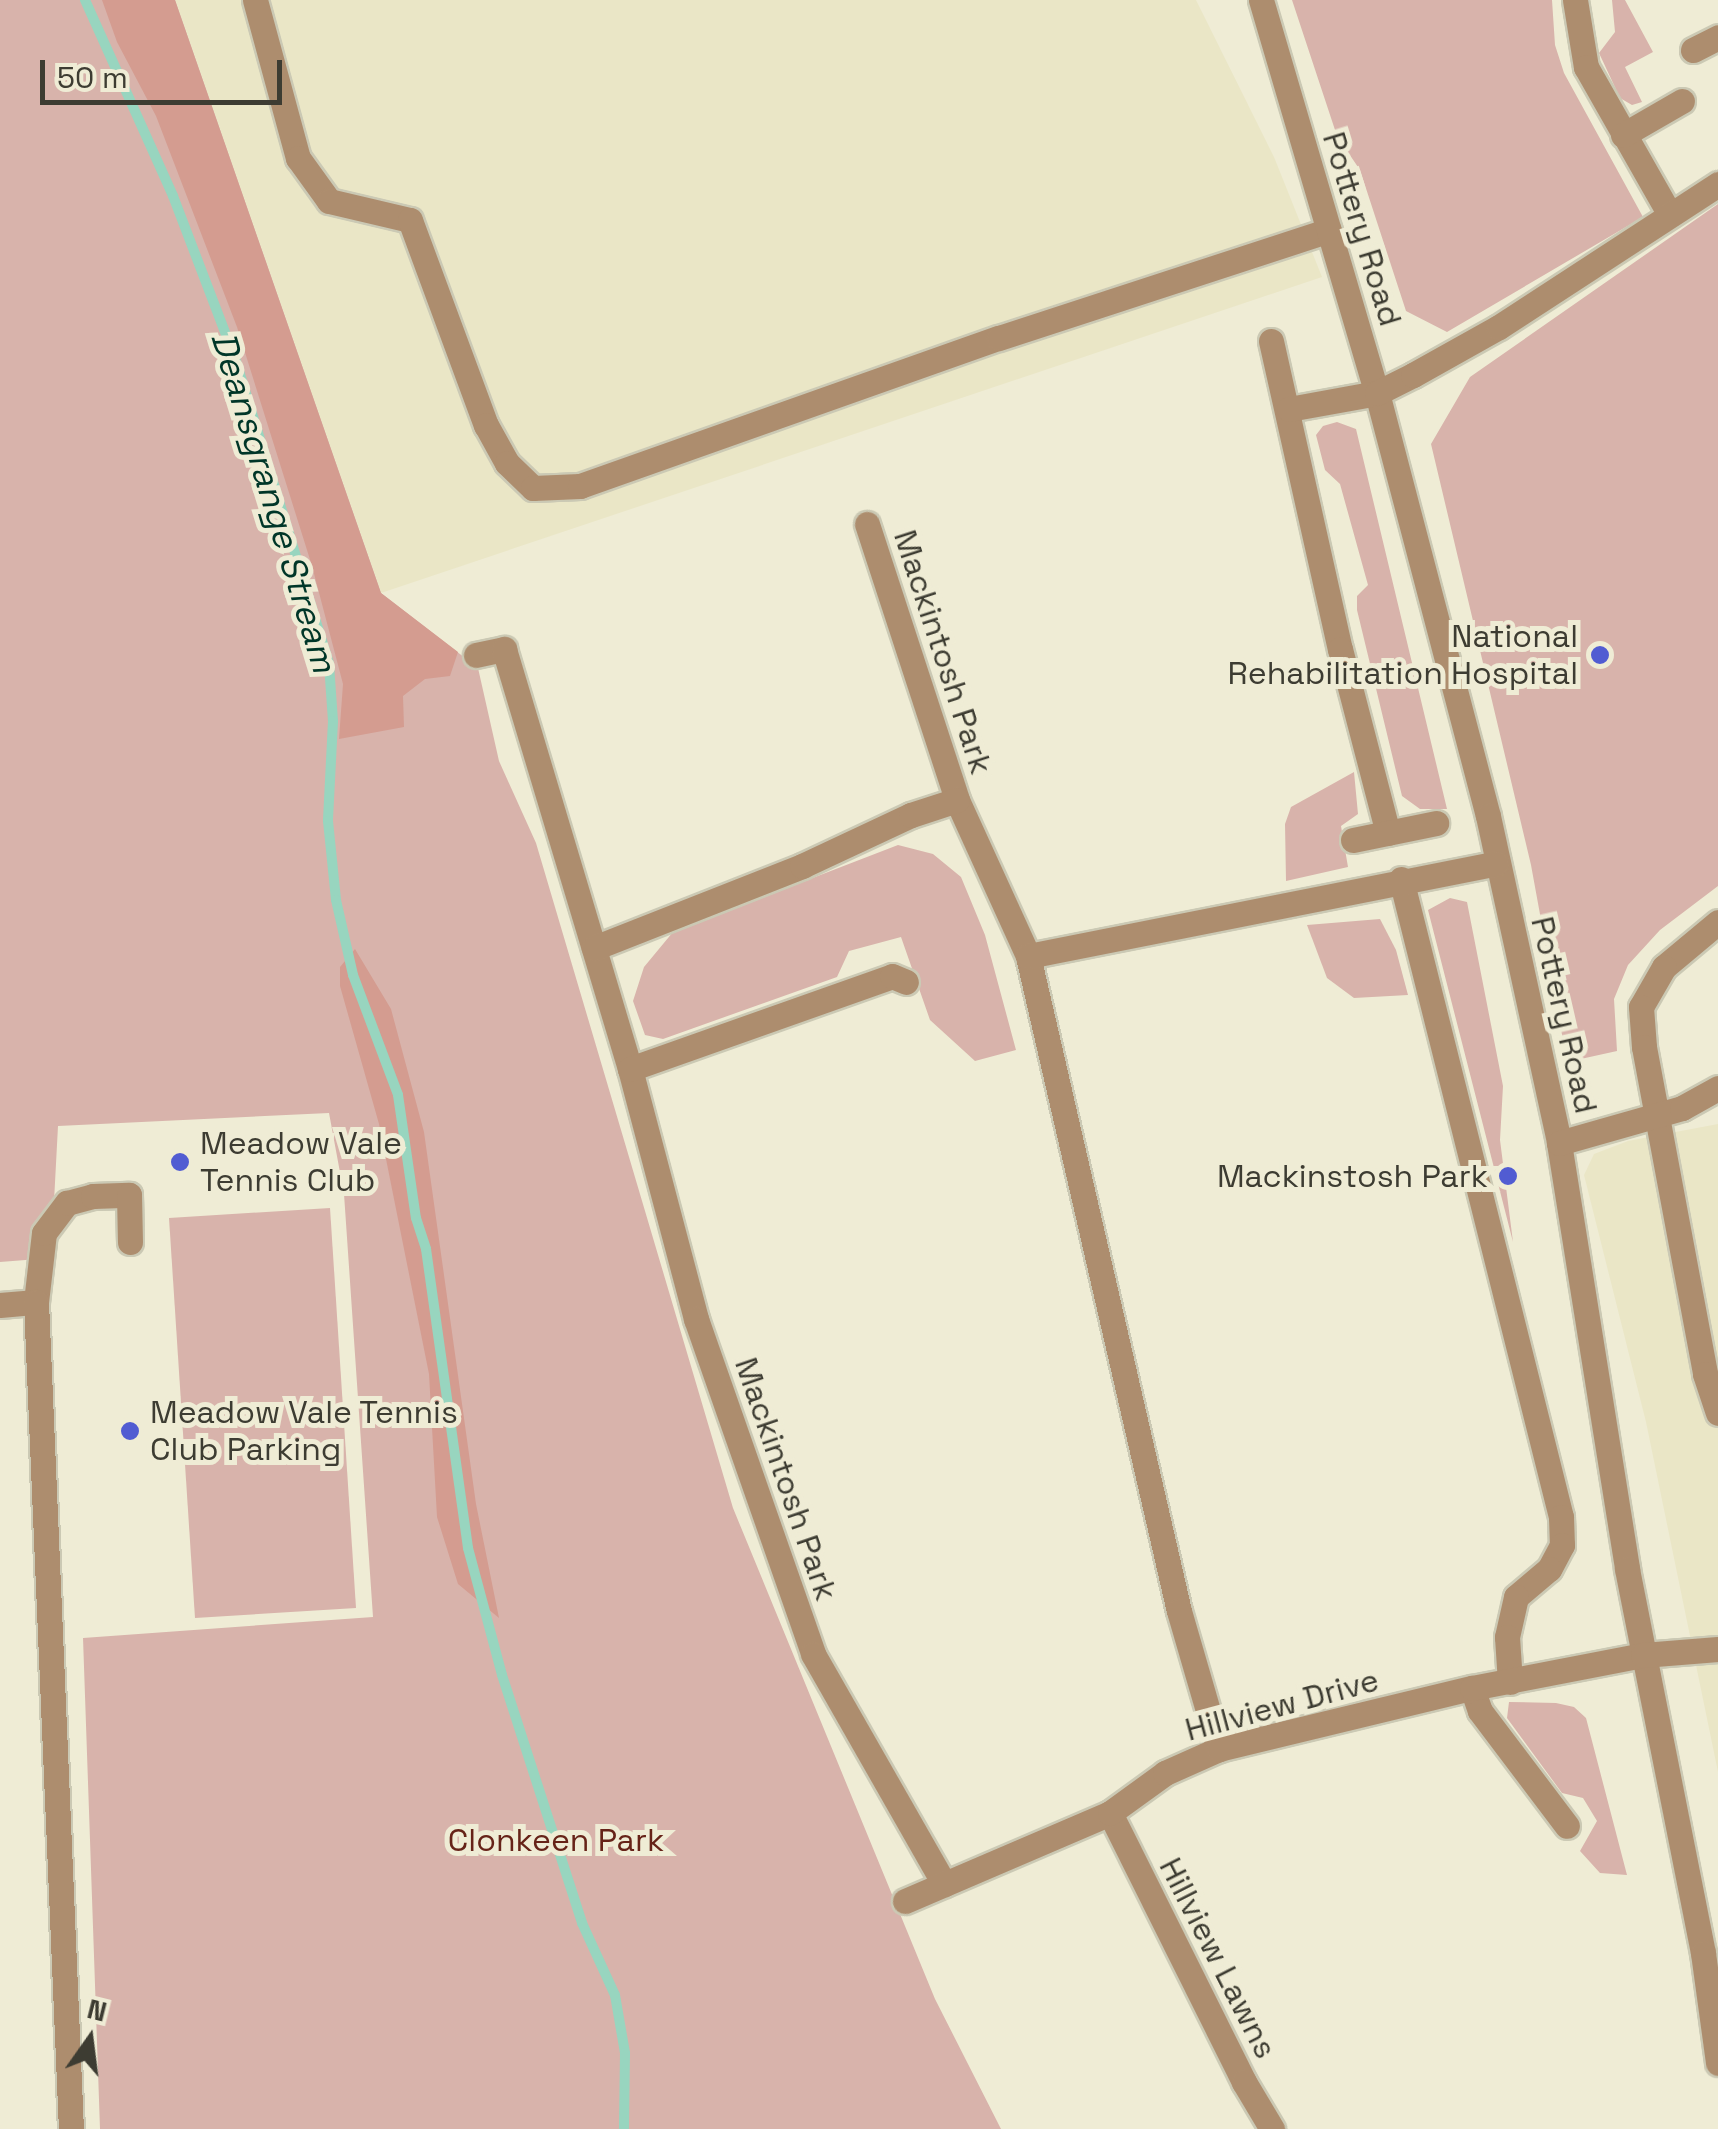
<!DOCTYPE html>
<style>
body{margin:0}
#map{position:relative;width:1718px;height:2129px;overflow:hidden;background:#efecd5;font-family:"Space Grotesk",sans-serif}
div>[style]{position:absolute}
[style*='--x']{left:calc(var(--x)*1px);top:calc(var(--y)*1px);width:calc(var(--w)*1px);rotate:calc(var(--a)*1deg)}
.built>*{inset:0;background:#eae6c6}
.green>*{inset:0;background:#d8b3ab}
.forest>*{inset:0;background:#d49c90}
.stream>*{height:10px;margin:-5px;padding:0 5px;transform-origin:5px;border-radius:5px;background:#98d5bf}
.roads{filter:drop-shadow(2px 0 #cbc9b4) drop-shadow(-2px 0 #cbc9b4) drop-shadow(0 2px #cbc9b4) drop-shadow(0 -2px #cbc9b4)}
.minor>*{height:25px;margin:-12.5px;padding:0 12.5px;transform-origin:12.5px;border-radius:12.5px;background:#ad8d6e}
.dots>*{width:28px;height:28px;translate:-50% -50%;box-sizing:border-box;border:5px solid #efecd5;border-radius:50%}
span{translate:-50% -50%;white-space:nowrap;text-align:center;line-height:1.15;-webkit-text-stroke:10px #efecd5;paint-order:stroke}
.street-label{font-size:32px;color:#3d3c32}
.poi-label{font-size:32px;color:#3d3c32}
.right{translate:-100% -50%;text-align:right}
.left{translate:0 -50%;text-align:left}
.park-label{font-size:32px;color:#662318}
.water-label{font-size:35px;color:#003628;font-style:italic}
.north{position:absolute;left:40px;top:1989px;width:100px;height:100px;-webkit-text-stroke:8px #efecd5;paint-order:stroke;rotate:14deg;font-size:28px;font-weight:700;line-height:40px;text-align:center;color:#3d3c32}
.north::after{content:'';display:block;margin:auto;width:35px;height:45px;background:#3d3c32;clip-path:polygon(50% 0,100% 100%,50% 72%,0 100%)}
.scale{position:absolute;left:40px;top:60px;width:242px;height:45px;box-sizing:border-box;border:5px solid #3d3c32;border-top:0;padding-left:12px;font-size:30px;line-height:35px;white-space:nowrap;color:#3d3c32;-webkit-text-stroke:8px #efecd5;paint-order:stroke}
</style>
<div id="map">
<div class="built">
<div style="clip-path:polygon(175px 0,1196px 0,1274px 157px,1322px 277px,381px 593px)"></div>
<div style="clip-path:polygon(1718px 1124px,1718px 1772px,1646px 1422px,1584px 1175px,1594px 1154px,1628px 1141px)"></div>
</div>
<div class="green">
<div style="clip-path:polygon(0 0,175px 0,381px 593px,478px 668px,499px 761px,536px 843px,733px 1508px,935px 1999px,1001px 2129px,100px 2129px,83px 1638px,373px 1617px,344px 1194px,329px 1113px,58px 1126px,51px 1258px,0 1262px)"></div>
<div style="clip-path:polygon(1292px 0,1552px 0,1555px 45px,1564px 73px,1643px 217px,1447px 332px,1406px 311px,1360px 170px,1337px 136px)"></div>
<div style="clip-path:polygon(1612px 0,1625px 0,1653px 52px,1625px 67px,1642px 102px,1632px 105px,1620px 98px,1599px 53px,1615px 32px)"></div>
<div style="clip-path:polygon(1718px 204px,1718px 886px,1660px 930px,1628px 965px,1614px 999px,1617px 1051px,1567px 1062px,1531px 865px,1431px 444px,1470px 377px)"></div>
<div style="clip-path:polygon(1337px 422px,1356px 429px,1447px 809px,1420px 809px,1402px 796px,1357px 610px,1357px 596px,1368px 585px,1340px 484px,1325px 470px,1316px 435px,1323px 426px)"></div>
<div style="clip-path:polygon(1354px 772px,1358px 814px,1341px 826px,1348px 867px,1286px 881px,1285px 824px,1291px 807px)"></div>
<div style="clip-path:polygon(898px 845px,933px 854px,961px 877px,985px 935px,1016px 1050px,975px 1061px,930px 1020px,901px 937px,849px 951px,837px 977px,663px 1039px,645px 1035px,633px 1001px,644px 967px,673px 932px)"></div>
<div style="clip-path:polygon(1450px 898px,1467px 902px,1503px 1086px,1500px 1140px,1513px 1242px,1428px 910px)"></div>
<div style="clip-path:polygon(1380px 919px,1396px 950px,1408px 995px,1354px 998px,1327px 978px,1307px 925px)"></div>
<div style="clip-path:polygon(330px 1208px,356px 1608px,195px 1618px,169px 1218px)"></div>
<div style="clip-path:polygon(1509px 1702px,1556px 1703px,1574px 1707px,1586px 1718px,1627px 1875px,1600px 1873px,1580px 1851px,1597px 1821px,1583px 1798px,1562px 1793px,1507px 1718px)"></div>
</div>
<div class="forest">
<div style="clip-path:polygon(102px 0,175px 0,381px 593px,458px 652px,450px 676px,425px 679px,403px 696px,404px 727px,339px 739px,343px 684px,312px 566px,237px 327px,156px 116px,117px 42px)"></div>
<div style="clip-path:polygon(355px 949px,391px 1009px,424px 1132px,476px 1504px,499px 1618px,458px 1584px,437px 1517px,429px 1374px,379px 1124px,340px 986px,340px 967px)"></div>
</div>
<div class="stream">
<div style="--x:85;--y:0;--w:215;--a:65.8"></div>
<div style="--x:173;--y:196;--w:173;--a:69.1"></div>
<div style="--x:235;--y:358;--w:320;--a:72.9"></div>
<div style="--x:329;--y:664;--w:57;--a:86"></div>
<div style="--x:333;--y:721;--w:100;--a:92.9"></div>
<div style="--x:328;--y:821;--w:79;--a:84.2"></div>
<div style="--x:336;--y:900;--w:77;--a:77.2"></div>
<div style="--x:353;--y:975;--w:128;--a:69.4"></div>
<div style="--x:398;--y:1095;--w:124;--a:81.7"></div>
<div style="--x:416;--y:1218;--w:33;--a:72"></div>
<div style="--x:426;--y:1249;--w:302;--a:82"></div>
<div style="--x:468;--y:1548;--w:131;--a:75"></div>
<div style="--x:502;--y:1675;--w:261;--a:72.1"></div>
<div style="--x:582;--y:1923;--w:79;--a:65.4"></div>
<div style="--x:615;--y:1995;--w:59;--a:80.2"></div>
<div style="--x:625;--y:2053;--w:76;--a:90.8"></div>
</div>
<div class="roads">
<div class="minor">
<div style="--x:255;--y:0;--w:164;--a:74.8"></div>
<div style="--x:298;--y:158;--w:53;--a:54.2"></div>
<div style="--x:329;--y:201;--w:83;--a:13.2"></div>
<div style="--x:410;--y:220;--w:219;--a:69.7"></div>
<div style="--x:486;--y:425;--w:43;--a:61.1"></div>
<div style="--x:507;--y:463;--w:36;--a:44"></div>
<div style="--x:533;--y:488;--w:47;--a:-2.4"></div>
<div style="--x:580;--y:486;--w:444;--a:-19.5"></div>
<div style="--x:999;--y:338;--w:347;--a:-18.1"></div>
<div style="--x:1261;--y:0;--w:410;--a:73.6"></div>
<div style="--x:1377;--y:393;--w:437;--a:75.3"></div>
<div style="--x:1488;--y:816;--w:335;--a:77.7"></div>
<div style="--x:1559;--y:1143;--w:431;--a:80.9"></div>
<div style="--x:1627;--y:1569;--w:391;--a:78.8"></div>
<div style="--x:1703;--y:1953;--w:111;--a:82.2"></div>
<div style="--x:1575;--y:0;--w:68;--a:80.7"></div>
<div style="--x:1586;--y:67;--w:168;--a:60.4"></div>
<div style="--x:1693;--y:50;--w:28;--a:-27"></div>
<div style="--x:1623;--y:135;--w:68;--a:-30"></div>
<div style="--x:1271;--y:341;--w:316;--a:77.4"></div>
<div style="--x:1340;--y:649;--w:190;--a:75.4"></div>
<div style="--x:1289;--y:409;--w:89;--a:-10.3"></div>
<div style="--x:1377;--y:393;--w:40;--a:-26.6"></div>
<div style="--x:1413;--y:375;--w:98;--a:-29.2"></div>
<div style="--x:1499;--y:327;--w:262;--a:-33.1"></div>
<div style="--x:867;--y:524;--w:290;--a:71.9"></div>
<div style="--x:957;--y:800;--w:171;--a:65.5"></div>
<div style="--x:1028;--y:956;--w:672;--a:77.02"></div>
<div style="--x:1179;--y:1611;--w:144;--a:73.8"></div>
<div style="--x:476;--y:655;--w:29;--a:-12"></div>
<div style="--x:504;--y:649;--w:438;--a:73.3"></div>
<div style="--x:630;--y:1069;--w:259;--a:75.2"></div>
<div style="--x:696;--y:1319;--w:355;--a:70.7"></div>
<div style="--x:813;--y:1654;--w:265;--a:60.3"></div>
<div style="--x:1353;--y:840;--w:85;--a:-11.6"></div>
<div style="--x:1401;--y:879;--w:658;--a:75.92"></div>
<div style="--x:1561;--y:1517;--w:28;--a:88"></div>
<div style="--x:1562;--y:1545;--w:27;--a:118"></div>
<div style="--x:1549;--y:1569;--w:43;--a:139.7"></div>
<div style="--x:1516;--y:1597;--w:41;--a:102.7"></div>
<div style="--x:1507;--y:1637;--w:45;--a:86.2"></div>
<div style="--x:1718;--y:922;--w:70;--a:140.2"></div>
<div style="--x:1664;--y:967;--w:46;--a:119.9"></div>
<div style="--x:1641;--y:1007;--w:40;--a:85.7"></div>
<div style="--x:1644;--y:1047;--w:333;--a:79.4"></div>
<div style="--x:1705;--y:1374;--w:41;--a:71.6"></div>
<div style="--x:594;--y:948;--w:224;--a:-21.5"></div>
<div style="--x:802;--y:866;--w:120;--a:-25.1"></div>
<div style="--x:911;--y:815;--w:48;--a:-18.1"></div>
<div style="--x:1028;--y:956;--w:477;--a:-11.2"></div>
<div style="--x:630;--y:1069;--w:278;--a:-19.5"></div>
<div style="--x:892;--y:976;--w:15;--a:23"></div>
<div style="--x:1559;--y:1143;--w:128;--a:-15.9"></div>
<div style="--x:1682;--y:1108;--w:41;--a:-29.1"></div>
<div style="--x:36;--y:1302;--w:69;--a:-83.4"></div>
<div style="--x:44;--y:1233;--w:38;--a:-53"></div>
<div style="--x:67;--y:1203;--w:27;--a:-15"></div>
<div style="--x:93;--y:1196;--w:36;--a:-2"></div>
<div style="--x:129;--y:1195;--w:47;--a:88.8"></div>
<div style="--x:0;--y:1305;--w:36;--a:-5"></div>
<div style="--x:36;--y:1302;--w:828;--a:87.58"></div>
<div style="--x:1472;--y:1688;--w:24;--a:71"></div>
<div style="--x:1480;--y:1711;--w:144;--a:52.9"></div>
<div style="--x:1110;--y:1813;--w:301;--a:63.5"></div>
<div style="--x:1244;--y:2082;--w:55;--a:59.2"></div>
<div style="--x:905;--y:1901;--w:223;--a:-23.2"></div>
<div style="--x:1110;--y:1813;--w:68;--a:-36"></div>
<div style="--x:1165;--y:1773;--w:59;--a:-24"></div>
<div style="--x:1219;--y:1749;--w:260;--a:-13.6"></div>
<div style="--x:1472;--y:1688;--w:174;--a:-10.9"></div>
<div style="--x:1643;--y:1655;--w:75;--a:-4.6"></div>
</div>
</div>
<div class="dots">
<div style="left:1600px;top:655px;background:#515cd2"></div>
<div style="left:180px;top:1162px;background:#515cd2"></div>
<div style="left:1508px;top:1176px;background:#515cd2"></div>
<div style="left:130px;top:1431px;background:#515cd2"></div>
</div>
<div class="street-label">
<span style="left:1362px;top:229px;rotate:73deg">Pottery Road</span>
<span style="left:943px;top:652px;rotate:72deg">Mackintosh Park</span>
<span style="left:1564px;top:1015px;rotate:77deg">Pottery Road</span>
<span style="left:786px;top:1479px;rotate:71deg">Mackintosh Park</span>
<span style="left:1282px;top:1705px;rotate:-15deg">Hillview Drive</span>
<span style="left:1218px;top:1958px;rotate:63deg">Hillview Lawns</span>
</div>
<div class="poi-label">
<span class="right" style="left:1578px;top:655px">National<br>Rehabilitation Hospital</span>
<span class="left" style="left:200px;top:1162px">Meadow Vale<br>Tennis Club</span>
<span class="right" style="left:1488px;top:1176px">Mackinstosh Park</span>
<span class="left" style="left:150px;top:1431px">Meadow Vale Tennis<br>Club Parking</span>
</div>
<div class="park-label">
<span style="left:556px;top:1840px">Clonkeen Park</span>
</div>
<div class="water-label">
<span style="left:274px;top:502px;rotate:73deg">Deansgrange Stream</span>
</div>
<div class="north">N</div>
<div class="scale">50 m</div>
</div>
